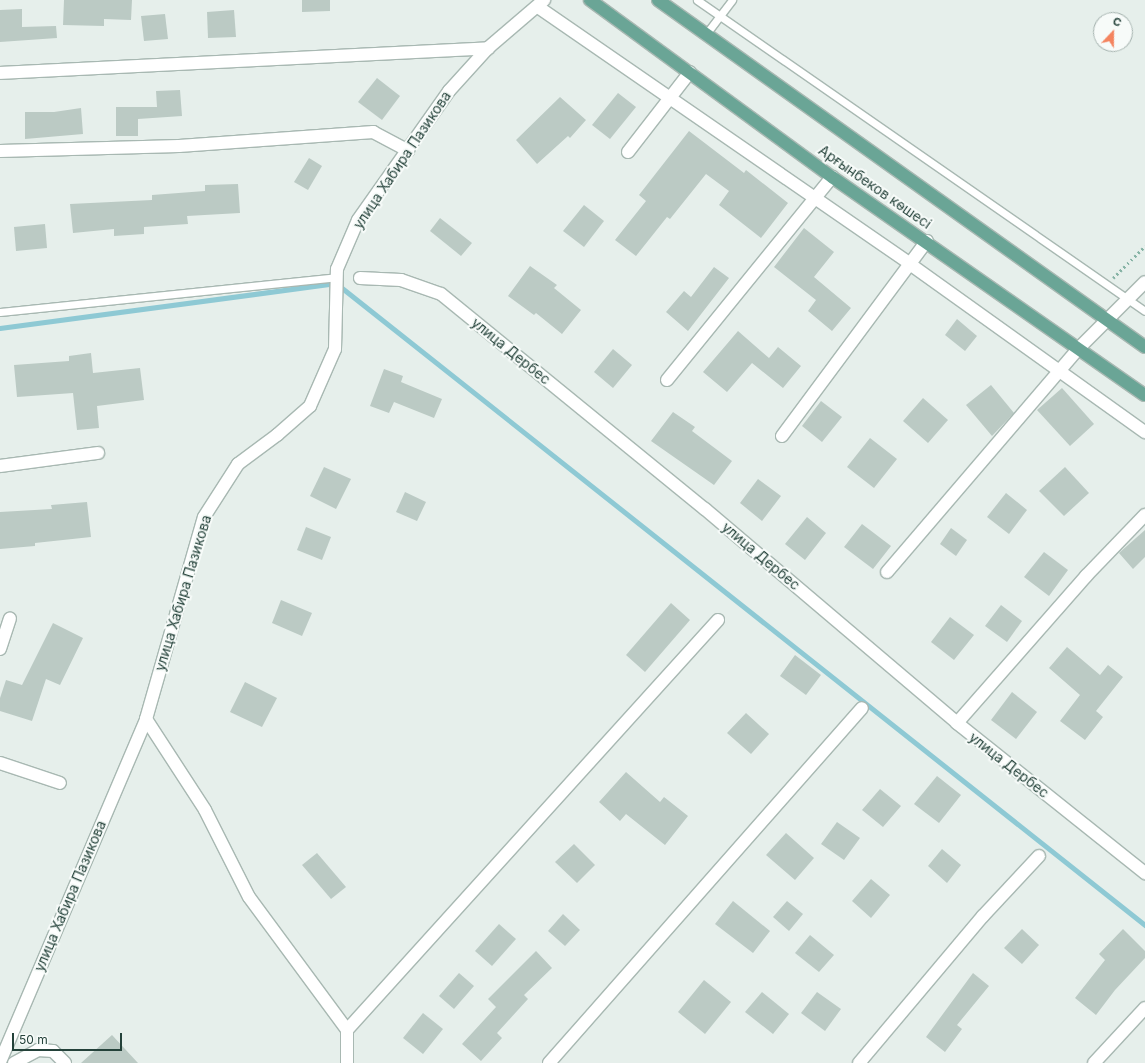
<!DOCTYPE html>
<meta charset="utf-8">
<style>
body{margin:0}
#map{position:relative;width:1145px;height:1063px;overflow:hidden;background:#e6efeb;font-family:Inter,sans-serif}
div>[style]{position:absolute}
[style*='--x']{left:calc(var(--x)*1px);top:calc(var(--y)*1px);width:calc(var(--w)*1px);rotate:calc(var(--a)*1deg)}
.stream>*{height:4.5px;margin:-2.25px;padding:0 2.25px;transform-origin:2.25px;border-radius:2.25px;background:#8ec9d4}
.building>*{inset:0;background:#bbcac4}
.path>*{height:2.5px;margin-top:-1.25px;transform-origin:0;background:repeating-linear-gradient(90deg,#86b3a5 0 2px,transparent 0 5px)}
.roads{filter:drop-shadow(1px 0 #a8b8b2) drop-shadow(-1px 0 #a8b8b2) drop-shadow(0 1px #a8b8b2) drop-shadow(0 -1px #a8b8b2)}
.service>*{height:7px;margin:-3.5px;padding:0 3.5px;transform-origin:3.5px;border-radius:3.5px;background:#fff}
.minor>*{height:12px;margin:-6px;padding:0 6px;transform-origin:6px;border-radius:6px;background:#fff}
.primary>*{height:12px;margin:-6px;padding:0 6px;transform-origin:6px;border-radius:6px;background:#6aa596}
span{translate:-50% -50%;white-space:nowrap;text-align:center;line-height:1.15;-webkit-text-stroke:4px #f7fbf9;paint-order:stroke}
.street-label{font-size:14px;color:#24423a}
.north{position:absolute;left:1093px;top:12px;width:40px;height:40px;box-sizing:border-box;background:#f7fbf9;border:1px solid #a3b1ad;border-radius:50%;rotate:22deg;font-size:11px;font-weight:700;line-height:16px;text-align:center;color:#24423a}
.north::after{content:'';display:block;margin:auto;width:14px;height:18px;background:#f4845f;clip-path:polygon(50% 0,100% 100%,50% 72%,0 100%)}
.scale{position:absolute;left:12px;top:1033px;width:110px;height:18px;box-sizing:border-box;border:2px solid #24423a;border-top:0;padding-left:5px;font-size:12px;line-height:14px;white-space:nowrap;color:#24423a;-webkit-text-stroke:3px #f7fbf9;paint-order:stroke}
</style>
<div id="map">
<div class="stream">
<div style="--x:0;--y:328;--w:339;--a:-7.6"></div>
<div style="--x:336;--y:283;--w:1033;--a:38.43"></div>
</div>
<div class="building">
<div style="clip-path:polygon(64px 0,132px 0,131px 20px,104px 19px,104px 26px,63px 25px)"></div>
<div style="clip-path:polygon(302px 0,330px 0,330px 11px,302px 12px)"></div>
<div style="clip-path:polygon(22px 9px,22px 27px,56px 26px,57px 38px,0 42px,0 10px)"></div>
<div style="clip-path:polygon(234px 10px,236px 37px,208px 38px,207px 12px)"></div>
<div style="clip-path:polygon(165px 14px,168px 39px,144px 41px,141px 16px)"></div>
<div style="clip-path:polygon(377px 78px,400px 96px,382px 120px,358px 102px)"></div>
<div style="clip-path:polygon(180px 90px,182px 116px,138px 119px,138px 136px,116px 136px,116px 107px,157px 107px,156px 91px)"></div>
<div style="clip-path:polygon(618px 93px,636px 107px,610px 139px,592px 125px)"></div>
<div style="clip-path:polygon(560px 97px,586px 120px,570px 138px,568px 136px,537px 164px,516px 140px)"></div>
<div style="clip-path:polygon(81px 108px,83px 134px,25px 139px,25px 112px,54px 112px)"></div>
<div style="clip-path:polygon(689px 131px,744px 173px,746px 170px,788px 203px,761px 238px,719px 205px,729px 191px,706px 174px,670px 219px,667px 217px,636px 256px,615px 240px,646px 201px,639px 195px)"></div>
<div style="clip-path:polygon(309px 158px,322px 166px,308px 190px,294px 182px)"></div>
<div style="clip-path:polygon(238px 184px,240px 213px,187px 216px,188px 224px,144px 227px,144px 234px,114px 236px,114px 229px,73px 233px,70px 204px,152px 200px,152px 195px,205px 191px,205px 185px)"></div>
<div style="clip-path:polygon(584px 205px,604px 221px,584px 247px,563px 231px)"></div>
<div style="clip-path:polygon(440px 218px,472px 243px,461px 256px,430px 231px)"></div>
<div style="clip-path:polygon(45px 224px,47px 248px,16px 251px,14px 227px)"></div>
<div style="clip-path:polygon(804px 228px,834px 252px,814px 277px,851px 308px,832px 331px,808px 311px,816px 300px,774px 267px)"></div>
<div style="clip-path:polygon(530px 266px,557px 285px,554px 288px,581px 310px,562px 334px,536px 313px,534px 315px,508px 296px)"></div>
<div style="clip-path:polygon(714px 267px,729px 278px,688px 331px,666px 312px,684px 291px,691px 297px)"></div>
<div style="clip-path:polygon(957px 319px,977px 336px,965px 351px,945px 335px)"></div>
<div style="clip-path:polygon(738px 331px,769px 358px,778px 347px,801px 366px,783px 388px,752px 363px,727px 392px,703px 372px)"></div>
<div style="clip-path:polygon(613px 349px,632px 365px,613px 388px,594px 372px)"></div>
<div style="clip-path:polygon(91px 353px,93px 373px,140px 368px,144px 400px,97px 406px,99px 428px,77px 430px,73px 393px,17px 397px,14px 365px,69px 361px,69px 356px)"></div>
<div style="clip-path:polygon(384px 369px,403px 376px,401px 382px,442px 399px,434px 418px,394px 402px,389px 413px,370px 406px)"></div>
<div style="clip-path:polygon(991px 385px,1014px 413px,992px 436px,966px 405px)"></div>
<div style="clip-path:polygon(1062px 388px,1094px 424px,1070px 446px,1037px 410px)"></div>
<div style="clip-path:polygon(923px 398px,948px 420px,928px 443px,903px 421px)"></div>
<div style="clip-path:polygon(821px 401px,842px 417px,822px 442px,802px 426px)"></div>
<div style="clip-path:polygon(673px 412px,695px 427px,692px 431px,732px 461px,714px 485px,651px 441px)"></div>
<div style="clip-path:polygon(870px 438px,897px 459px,874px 488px,847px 467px)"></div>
<div style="clip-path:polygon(324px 467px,351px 479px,336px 509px,310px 496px)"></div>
<div style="clip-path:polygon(1065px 467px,1089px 493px,1064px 516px,1039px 491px)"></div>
<div style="clip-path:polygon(758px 479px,781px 496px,762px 521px,740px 503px)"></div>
<div style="clip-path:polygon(405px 492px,426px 502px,417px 521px,396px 512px)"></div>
<div style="clip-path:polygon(1006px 493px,1027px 510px,1009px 534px,987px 517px)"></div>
<div style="clip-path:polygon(87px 502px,91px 537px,35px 543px,35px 546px,0 549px,0 512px,52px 509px,51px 505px)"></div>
<div style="clip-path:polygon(807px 517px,826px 533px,805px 560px,785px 544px)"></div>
<div style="clip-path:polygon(862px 524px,891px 546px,873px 569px,844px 547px)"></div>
<div style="clip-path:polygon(306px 527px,331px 537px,322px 560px,297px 550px)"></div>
<div style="clip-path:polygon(951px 528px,967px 540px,956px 556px,940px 544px)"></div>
<div style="clip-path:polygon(1145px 530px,1145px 557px,1133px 569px,1119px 553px)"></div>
<div style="clip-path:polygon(1044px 552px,1068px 570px,1049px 596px,1024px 577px)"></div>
<div style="clip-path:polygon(281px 600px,312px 613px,302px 636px,272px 623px)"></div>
<div style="clip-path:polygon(671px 603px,690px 620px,645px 672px,626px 655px)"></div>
<div style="clip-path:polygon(1001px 605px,1022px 621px,1007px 642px,985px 626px)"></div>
<div style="clip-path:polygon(950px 617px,974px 635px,954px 660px,931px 642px)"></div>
<div style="clip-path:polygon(53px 623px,83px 638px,60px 685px,46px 679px,32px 721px,0 711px,0 698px,6px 680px,22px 685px)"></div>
<div style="clip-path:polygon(1067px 647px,1100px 675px,1108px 665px,1123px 677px,1096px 711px,1103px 717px,1085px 740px,1060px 721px,1080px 695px,1049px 668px)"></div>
<div style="clip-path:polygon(795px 655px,821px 675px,806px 695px,780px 676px)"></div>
<div style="clip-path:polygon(245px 682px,277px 698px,262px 727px,230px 712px)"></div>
<div style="clip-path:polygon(1012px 692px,1037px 712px,1016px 739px,991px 720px)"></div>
<div style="clip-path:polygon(746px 713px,769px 734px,751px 754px,727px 733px)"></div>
<div style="clip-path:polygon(626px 772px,660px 802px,664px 797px,688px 816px,665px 845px,626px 814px,620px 821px,599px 802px)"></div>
<div style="clip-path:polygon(937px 776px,961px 795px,939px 823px,914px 804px)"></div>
<div style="clip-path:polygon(880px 789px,901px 806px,883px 827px,862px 810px)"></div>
<div style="clip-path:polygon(837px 822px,860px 838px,844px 860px,821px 844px)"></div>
<div style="clip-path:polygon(786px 833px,814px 858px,795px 880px,766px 855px)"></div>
<div style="clip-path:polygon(574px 844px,595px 865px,577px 883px,555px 862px)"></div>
<div style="clip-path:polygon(942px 849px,961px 865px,947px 883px,928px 866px)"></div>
<div style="clip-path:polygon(317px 853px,346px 887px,331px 899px,302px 865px)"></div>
<div style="clip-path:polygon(871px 879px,890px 895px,871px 918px,852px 901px)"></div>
<div style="clip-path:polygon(733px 901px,770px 931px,753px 953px,715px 924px)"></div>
<div style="clip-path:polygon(787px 901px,803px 914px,789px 931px,773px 917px)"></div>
<div style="clip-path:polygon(563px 914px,580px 930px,565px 946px,548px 931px)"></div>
<div style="clip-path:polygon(499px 924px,516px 939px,492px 966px,475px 951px)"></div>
<div style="clip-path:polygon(1022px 929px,1039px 945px,1022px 964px,1004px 948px)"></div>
<div style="clip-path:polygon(1123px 929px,1145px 951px,1145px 958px,1115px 990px,1096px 1015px,1075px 998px,1105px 960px,1099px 954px)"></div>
<div style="clip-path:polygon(810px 935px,834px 955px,819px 972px,795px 953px)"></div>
<div style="clip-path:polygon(536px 951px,552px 968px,524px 995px,528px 999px,497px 1033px,502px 1038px,481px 1061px,462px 1044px,496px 1007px,488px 999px)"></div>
<div style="clip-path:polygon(459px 973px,474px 986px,454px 1009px,439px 996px)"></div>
<div style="clip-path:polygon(973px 973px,989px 986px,957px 1025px,962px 1029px,945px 1052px,926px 1037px)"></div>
<div style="clip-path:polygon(704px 980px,731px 1002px,705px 1034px,678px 1012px)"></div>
<div style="clip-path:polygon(762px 992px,789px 1014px,773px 1034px,745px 1012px)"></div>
<div style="clip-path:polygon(817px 992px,841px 1009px,825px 1031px,801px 1013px)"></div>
<div style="clip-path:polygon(423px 1013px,443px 1029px,423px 1054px,403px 1038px)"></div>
<div style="clip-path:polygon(112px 1035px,138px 1063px,81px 1063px)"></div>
</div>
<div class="path">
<div style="--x:1113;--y:278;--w:45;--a:-45"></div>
</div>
<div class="roads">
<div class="service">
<div style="--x:697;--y:0;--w:545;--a:34.77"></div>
<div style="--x:706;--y:34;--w:43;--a:-52.6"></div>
<div style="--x:0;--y:312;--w:338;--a:-5.9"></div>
</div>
<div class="minor">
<div style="--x:538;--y:7;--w:452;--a:34.6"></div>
<div style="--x:910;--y:264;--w:289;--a:35.6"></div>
<div style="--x:0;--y:73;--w:489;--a:-2.9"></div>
<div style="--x:0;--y:151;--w:179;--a:-1.6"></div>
<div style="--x:179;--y:146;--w:195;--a:-4.1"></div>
<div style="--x:373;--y:132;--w:40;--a:28"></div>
<div style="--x:628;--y:152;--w:101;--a:-52.2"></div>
<div style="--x:360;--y:278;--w:41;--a:2.8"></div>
<div style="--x:401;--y:280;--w:42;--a:19.3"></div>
<div style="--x:441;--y:294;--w:340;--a:39.2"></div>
<div style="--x:705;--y:509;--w:331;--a:40.3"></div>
<div style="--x:957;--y:723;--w:241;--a:38.6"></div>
<div style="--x:667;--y:380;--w:262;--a:-50.9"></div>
<div style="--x:782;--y:436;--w:243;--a:-53.4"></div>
<div style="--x:0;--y:466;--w:99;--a:-7.6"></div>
<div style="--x:887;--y:572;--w:295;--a:-49.4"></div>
<div style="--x:1079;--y:348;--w:93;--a:-45"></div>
<div style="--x:0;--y:649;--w:32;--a:-72"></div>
<div style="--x:146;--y:719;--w:108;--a:57"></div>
<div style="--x:205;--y:810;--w:97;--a:63.2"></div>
<div style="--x:249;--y:897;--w:165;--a:53.6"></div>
<div style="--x:347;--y:1030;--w:33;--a:90"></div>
<div style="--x:957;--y:723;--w:196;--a:-48.7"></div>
<div style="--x:1086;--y:576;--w:85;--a:-46"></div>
<div style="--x:0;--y:763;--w:63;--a:18.4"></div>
<div style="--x:347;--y:1030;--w:553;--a:-47.86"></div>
<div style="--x:0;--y:1062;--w:373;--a:-66.9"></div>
<div style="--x:146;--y:719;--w:210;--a:-74"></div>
<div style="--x:204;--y:517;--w:63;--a:-57.3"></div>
<div style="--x:238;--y:464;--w:49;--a:-36.6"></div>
<div style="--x:277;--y:435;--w:44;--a:-41.3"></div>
<div style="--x:310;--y:406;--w:62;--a:-66.3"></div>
<div style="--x:335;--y:349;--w:80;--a:-88.6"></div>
<div style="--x:337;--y:269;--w:53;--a:-66.8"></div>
<div style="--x:358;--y:220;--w:158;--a:-54.8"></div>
<div style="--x:449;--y:91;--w:58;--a:-47.8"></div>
<div style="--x:488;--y:48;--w:74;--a:-40.6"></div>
<div style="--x:14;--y:1063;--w:27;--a:-28"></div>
<div style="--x:38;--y:1050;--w:15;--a:4"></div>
<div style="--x:53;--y:1051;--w:17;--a:45"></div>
<div style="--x:549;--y:1063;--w:473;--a:-48.6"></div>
<div style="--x:859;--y:1063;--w:192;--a:-49.9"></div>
<div style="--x:983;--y:916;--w:82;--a:-47"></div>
<div style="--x:1094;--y:1063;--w:75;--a:-47.2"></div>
</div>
<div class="primary">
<div style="--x:590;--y:0;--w:300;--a:36.2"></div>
<div style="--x:832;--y:177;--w:381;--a:34.9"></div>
<div style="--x:658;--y:0;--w:598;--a:35.47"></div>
</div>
</div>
<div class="street-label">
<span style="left:402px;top:160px;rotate:-56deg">улица Хабира Пазикова</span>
<span style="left:875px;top:187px;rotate:35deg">Арғынбеков көшесі</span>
<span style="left:511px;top:351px;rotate:39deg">улица Дербес</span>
<span style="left:761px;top:556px;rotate:40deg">улица Дербес</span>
<span style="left:183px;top:593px;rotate:-73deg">улица Хабира Пазикова</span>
<span style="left:1009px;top:765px;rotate:38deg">улица Дербес</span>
<span style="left:70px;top:896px;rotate:-67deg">улица Хабира Пазикова</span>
</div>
<div class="north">С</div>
<div class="scale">50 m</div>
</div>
